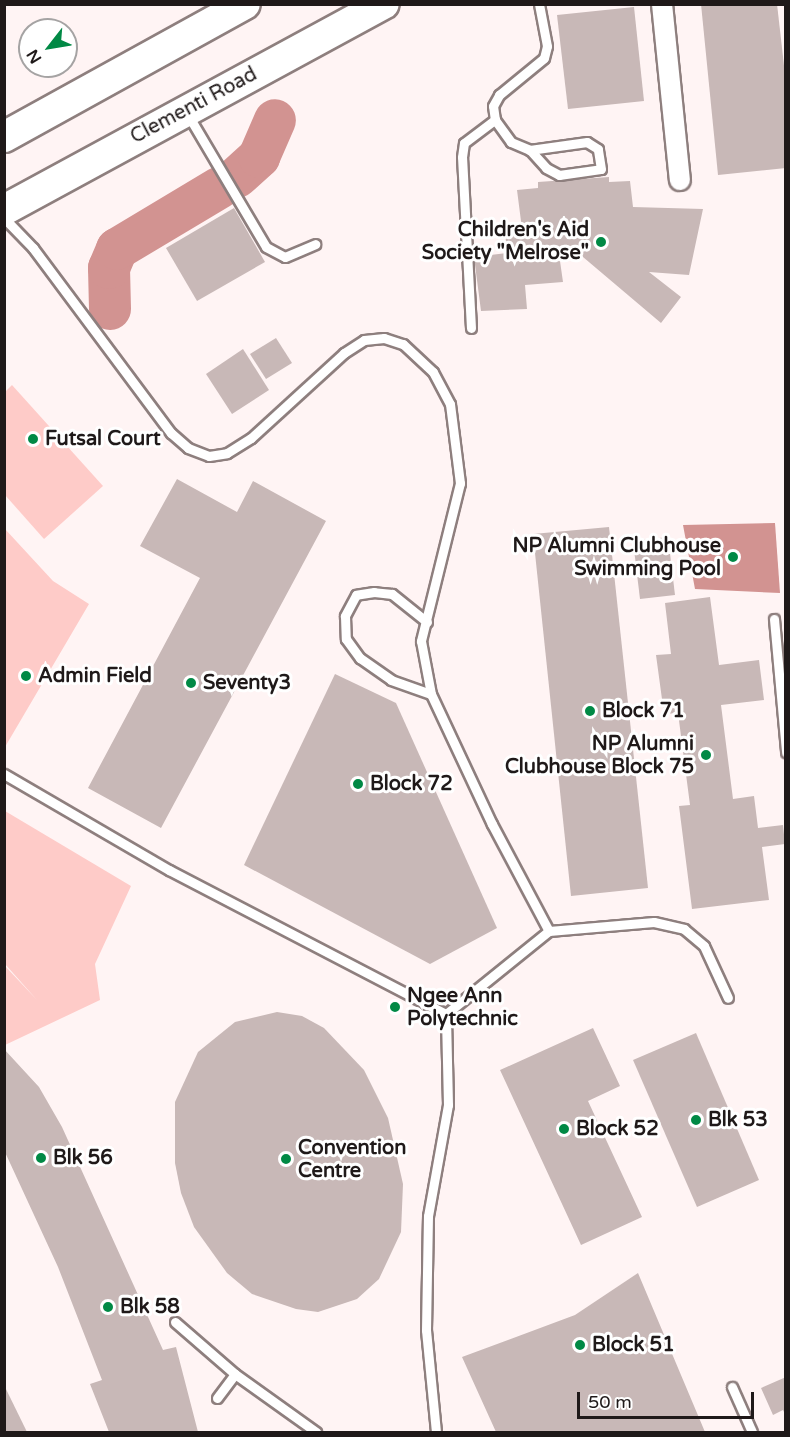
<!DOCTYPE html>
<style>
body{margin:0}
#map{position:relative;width:790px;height:1437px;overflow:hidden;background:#fff4f4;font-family:"Varela Round",sans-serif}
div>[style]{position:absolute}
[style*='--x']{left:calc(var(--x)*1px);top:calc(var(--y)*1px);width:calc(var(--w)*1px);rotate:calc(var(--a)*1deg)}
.green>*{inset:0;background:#fecbc8}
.water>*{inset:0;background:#d29391}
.river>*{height:42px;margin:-21px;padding:0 21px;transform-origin:21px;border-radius:21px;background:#d29391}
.building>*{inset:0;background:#c8b8b7}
.roads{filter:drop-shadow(2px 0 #8e7f7e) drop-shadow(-2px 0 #8e7f7e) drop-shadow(0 2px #8e7f7e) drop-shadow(0 -2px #8e7f7e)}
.lane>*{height:9px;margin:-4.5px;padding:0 4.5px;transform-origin:4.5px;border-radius:4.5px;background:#fff}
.street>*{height:20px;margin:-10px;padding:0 10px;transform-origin:10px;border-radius:10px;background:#fff}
.primary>*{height:30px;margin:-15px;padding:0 15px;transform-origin:15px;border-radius:15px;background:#fff}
.dots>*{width:16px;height:16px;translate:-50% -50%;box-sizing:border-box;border:3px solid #fff;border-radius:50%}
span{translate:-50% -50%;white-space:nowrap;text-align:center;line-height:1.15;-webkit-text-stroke:6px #fff;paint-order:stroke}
.street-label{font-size:20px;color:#1f1919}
.poi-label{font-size:20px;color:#1f1919;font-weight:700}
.right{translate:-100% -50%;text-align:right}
.left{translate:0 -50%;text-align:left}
.frame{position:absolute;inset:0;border:6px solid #1f1919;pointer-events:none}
.north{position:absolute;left:18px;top:18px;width:60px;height:60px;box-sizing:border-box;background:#fff;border:2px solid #a5a3a3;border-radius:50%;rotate:239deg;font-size:16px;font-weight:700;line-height:24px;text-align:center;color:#1f1919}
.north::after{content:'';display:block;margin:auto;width:21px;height:27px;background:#018945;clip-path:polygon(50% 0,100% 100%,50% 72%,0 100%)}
.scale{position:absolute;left:577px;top:1392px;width:177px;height:27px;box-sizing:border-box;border:3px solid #1f1919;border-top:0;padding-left:8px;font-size:18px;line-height:21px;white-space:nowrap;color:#1f1919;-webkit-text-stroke:4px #fff;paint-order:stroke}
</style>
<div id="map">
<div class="green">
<div style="clip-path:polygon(12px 385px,103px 486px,44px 539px,5px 495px,5px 392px)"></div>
<div style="clip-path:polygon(5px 529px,53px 581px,89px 604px,5px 747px)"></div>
<div style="clip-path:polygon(5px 811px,131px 886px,95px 964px,100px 1000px,5px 1045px,5px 966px,37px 1000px,5px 964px)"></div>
</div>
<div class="water">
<div style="clip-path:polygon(775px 523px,780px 593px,695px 589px,683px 525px)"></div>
</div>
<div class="river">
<div style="--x:237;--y:177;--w:30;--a:-42"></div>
<div style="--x:259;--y:157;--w:40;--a:-66.6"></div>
<div style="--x:110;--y:309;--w:41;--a:-91.4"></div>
<div style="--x:109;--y:268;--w:21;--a:-67"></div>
<div style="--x:117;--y:249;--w:119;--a:-30.9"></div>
</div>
<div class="building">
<div style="clip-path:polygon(701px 4px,777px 4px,786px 83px,786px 168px,718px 175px)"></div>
<div style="clip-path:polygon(634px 7px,644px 101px,568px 109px,557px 15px)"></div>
<div style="clip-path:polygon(609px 177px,609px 182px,630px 181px,633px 207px,703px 209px,689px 275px,649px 272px,681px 297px,661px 323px,583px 257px,560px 261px,563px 282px,525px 285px,527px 309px,481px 311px,474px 257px,507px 253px,505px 231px,522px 229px,517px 190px,538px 188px,538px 182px)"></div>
<div style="clip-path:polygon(234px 208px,265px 262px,197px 301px,166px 248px)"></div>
<div style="clip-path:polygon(276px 338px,292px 363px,266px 379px,250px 354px)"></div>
<div style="clip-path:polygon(243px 349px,269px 390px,232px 414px,206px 374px)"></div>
<div style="clip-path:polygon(177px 479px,237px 512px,253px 481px,326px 521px,161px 828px,88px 788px,200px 578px,140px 546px)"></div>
<div style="clip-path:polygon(609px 527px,648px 888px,571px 896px,533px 534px)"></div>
<div style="clip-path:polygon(668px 537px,675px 595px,640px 599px,633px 541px)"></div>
<div style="clip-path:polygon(710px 597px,719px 665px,759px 660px,764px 700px,721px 705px,733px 799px,754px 796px,758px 828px,783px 825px,785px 844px,762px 847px,769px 900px,692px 909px,679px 806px,690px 805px,678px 713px,664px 714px,656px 655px,671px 654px,665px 603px)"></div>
<div style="clip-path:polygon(335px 674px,396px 703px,497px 928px,430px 964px,244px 865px)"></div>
<div style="clip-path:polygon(277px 1012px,302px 1016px,324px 1028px,364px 1070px,388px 1118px,403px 1184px,401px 1232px,379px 1279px,357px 1299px,318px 1312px,296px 1309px,252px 1294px,227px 1273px,194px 1227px,181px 1193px,175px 1163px,175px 1102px,198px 1052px,235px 1022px)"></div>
<div style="clip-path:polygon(593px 1028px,620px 1086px,588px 1101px,642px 1217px,581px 1245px,500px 1070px)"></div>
<div style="clip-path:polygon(696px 1033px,759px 1180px,697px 1207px,633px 1060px)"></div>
<div style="clip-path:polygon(4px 1049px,39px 1087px,62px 1127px,163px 1350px,176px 1347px,198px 1432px,109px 1432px,90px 1384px,102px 1380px,58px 1267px,4px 1150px)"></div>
<div style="clip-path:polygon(638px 1273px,705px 1432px,496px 1432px,462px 1357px,575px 1315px)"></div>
<div style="clip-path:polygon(786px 1377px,786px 1416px,783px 1410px,773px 1415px,761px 1388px)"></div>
<div style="clip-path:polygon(4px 1385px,27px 1432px,4px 1432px)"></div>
</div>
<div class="roads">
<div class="lane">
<div style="--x:188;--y:115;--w:153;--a:59.4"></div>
<div style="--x:266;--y:247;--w:21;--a:28"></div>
<div style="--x:285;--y:257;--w:33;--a:-23"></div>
<div style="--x:530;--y:150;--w:24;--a:48"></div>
<div style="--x:546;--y:168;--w:15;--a:28"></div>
<div style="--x:559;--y:175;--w:42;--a:-8.1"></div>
<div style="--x:601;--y:169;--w:20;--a:-99"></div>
<div style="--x:598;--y:149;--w:13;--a:-148"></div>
<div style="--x:587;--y:142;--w:58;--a:172"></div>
<div style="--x:530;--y:150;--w:21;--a:-157"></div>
<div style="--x:511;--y:142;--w:27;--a:-126"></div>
<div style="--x:495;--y:120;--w:14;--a:-98"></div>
<div style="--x:493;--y:106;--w:13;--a:-61"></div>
<div style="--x:499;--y:95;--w:58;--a:-39.4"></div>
<div style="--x:544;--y:58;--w:12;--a:-76"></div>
<div style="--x:547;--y:46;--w:43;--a:-100.8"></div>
<div style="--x:4;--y:218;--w:42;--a:46"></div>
<div style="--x:33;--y:248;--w:231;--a:53.3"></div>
<div style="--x:171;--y:433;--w:23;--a:41"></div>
<div style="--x:188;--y:448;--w:22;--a:21"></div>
<div style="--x:209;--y:456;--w:18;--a:-9"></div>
<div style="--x:227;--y:453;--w:28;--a:-32"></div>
<div style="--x:251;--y:438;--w:126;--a:-42.4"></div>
<div style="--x:344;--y:353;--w:24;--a:-33"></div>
<div style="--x:364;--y:340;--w:20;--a:-6"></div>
<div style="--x:384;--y:338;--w:20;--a:18"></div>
<div style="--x:403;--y:344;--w:41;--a:43"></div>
<div style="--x:433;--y:372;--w:36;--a:62"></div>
<div style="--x:450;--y:404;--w:80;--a:82.8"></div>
<div style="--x:460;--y:483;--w:163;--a:103.9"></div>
<div style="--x:421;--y:641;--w:54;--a:79.3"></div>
<div style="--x:431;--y:694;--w:144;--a:64.9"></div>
<div style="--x:492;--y:824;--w:121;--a:62"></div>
<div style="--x:471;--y:328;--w:171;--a:-93"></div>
<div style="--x:462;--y:157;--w:14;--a:-82"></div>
<div style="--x:464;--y:143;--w:39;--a:-37"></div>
<div style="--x:774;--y:619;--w:134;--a:84.8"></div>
<div style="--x:427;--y:622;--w:45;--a:-141.3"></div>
<div style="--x:392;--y:594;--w:18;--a:-174"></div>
<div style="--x:374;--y:592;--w:18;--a:171"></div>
<div style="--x:356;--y:595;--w:24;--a:118"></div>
<div style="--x:345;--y:616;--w:23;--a:88"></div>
<div style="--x:346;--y:639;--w:24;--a:54"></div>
<div style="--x:360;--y:658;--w:38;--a:35"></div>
<div style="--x:391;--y:680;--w:42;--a:19.3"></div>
<div style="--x:4;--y:774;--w:191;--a:30.2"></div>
<div style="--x:169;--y:870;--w:312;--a:27.5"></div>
<div style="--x:446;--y:1014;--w:132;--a:-38.9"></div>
<div style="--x:549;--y:931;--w:105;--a:-4.9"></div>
<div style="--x:654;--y:922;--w:31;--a:13"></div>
<div style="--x:684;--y:929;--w:26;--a:40"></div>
<div style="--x:704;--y:946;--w:57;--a:65.2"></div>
<div style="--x:175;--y:1322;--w:79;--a:40.9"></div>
<div style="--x:235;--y:1374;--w:100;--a:35.6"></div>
<div style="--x:732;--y:1387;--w:49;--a:66"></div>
<div style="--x:217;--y:1398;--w:30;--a:-53"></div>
<div style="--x:436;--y:1432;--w:102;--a:-95.6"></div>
<div style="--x:426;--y:1330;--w:114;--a:-89"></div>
<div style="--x:428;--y:1216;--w:113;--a:-79.8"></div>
<div style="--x:448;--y:1105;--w:91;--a:-91.3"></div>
</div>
<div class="street">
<div style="--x:662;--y:4;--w:177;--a:84.2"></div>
</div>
<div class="primary">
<div style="--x:4;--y:137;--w:275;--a:-28.9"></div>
<div style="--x:4;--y:210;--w:432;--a:-28.5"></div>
</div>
</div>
<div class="dots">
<div style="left:601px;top:242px;background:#018945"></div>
<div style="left:33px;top:439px;background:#018945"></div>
<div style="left:733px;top:557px;background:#018945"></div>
<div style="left:26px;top:676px;background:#018945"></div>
<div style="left:191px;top:683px;background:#018945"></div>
<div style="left:590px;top:711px;background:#018945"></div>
<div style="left:706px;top:755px;background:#018945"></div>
<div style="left:358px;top:784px;background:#018945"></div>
<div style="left:395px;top:1007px;background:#018945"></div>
<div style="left:696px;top:1120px;background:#018945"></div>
<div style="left:564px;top:1129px;background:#018945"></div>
<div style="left:41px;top:1158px;background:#018945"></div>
<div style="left:286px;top:1159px;background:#018945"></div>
<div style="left:108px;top:1307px;background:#018945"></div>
<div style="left:580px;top:1345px;background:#018945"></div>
</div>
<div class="street-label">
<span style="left:194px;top:106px;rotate:-28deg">Clementi Road</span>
</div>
<div class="poi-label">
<span class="right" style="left:589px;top:242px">Children's Aid<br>Society "Melrose"</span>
<span class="left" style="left:45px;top:439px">Futsal Court</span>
<span class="right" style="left:721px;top:558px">NP Alumni Clubhouse<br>Swimming Pool</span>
<span class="left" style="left:38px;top:676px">Admin Field</span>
<span class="left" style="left:203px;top:683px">Seventy3</span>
<span class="left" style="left:602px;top:711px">Block 71</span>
<span class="right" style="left:694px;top:756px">NP Alumni<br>Clubhouse Block 75</span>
<span class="left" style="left:370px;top:784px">Block 72</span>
<span class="left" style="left:407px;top:1008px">Ngee Ann<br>Polytechnic</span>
<span class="left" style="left:708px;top:1120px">Blk 53</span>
<span class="left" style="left:576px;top:1129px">Block 52</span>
<span class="left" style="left:298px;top:1160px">Convention<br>Centre</span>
<span class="left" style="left:53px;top:1158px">Blk 56</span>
<span class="left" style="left:120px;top:1307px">Blk 58</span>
<span class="left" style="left:592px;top:1345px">Block 51</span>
</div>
<div class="frame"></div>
<div class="north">N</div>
<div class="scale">50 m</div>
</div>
